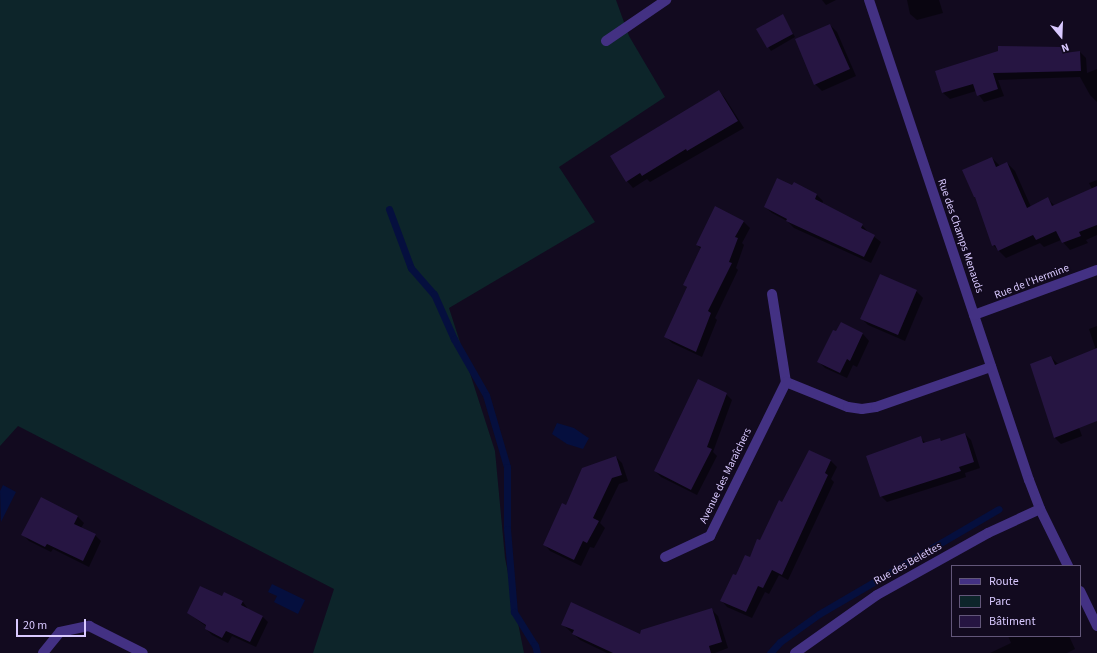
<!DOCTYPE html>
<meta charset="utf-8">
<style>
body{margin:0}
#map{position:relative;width:1097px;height:653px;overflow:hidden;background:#120a1f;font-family:"Source Sans 3",sans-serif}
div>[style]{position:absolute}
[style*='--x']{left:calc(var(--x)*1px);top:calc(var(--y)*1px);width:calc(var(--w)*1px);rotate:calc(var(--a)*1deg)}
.green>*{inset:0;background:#0d252a}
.water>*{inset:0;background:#050f3e}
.shadow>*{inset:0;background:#0007}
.stream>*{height:7px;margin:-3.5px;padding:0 3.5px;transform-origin:3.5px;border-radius:3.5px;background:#050f3e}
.building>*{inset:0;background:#261542}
.minor>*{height:10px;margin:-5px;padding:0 5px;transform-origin:5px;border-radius:5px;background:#433183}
span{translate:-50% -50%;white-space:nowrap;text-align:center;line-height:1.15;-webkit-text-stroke:3px #120a1f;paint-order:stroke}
.street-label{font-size:11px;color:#d9c9ff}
.legend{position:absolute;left:951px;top:565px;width:130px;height:72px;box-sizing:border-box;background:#120a1f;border:1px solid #625679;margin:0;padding:5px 7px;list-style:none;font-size:12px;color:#d9c9ff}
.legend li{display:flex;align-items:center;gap:8px;height:20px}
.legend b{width:20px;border:1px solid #625679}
.north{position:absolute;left:1041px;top:16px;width:40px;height:40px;-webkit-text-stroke:3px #120a1f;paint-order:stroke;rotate:161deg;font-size:11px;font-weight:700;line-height:16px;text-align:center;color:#d9c9ff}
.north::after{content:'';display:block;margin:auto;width:14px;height:18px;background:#d9c9ff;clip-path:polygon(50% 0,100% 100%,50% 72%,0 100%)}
.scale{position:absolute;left:16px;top:619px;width:70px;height:18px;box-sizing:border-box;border:2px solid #d9c9ff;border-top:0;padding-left:5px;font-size:12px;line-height:14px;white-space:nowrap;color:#d9c9ff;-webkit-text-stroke:3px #120a1f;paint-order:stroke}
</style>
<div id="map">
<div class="green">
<div style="clip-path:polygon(0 0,616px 0,629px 36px,665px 97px,559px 167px,595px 222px,449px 308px,495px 451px,505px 558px,524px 653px,313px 653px,334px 589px,18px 426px,0 446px)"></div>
</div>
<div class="water">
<div style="clip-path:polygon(557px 423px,574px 428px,587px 437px,589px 438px,583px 449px,567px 444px,552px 434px)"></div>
<div style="clip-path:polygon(3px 485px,16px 492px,1px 522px,0 491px)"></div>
<div style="clip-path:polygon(272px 584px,305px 600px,298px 614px,274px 602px,277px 596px,268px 592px)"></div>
</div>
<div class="shadow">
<div style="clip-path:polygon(822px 0,836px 0,826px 5px)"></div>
<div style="clip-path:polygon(907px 0,939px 0,943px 13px,917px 20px,910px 14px)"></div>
<div style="clip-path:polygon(782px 15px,795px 37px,771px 51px,757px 30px)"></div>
<div style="clip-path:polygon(830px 25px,837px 32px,856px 76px,822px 91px,815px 84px)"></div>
<div style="clip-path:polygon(1064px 48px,1069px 53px,1080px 52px,1086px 58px,1087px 73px,1097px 69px,1097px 102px,1090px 95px,1080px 77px,998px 80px,1004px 96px,984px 102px,976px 91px,950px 99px,943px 93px,937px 72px)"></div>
<div style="clip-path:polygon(719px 91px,725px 98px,744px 128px,650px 182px,647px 179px,633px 188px,627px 181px)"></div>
<div style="clip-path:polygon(992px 158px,1000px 166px,1007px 163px,1015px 171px,1031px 207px,1048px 199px,1055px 206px,1092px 189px,1089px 183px,1097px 180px,1097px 235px,1086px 240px,1088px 243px,1070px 250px,1061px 240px,1044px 247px,1040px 243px,1006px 258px,993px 245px,978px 200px,975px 197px)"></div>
<div style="clip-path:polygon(794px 184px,817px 195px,823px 201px,822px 204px,862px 225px,868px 232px,881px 242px,871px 263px,794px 228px,787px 221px,772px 213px,765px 207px)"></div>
<div style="clip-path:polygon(743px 221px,750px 228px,742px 243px,744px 245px,736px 268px,738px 270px,715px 318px,717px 320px,702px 357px,672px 343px,666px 337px,688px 288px,684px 285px,701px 249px,697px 245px)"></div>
<div style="clip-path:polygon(916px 291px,923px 298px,905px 341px,868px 325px,861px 318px)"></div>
<div style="clip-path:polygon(841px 324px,863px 334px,869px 341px,857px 367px,853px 365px,847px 378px,825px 368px,819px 362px)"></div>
<div style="clip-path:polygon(1097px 326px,1097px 405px,1074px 414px,1082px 436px,1061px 444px,1055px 438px,1051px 357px,1058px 364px,1096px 350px,1089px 329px)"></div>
<div style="clip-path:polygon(726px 394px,732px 400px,713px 452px,717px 456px,697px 495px,661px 477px,655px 471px)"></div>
<div style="clip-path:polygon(965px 434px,971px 440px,980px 468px,965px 473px,966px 477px,887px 502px,881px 496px,920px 438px,926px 443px,940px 439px,942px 442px)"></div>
<div style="clip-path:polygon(810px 451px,831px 461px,837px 467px,831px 479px,834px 482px,788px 580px,779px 575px,769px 594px,765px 592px,752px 618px,727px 607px,721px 600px,750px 559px,783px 503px)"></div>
<div style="clip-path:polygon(616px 457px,622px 463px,628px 481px,619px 484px,600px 523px,605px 528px,594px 548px,590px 547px,581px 566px,550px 551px,544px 544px,566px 506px)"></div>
<div style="clip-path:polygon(41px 498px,78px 517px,84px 523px,81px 528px,95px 535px,101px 541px,89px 567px,53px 549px,51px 552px,29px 541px,23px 535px)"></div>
<div style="clip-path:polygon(224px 594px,243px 602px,248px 609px,262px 616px,268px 622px,256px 647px,232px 636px,228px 643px,212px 635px,206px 629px,207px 627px,188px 613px,222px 597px)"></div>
<div style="clip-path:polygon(711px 609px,718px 616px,728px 648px,715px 653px,607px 653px,580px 640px,562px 624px,640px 635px)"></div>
<div style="clip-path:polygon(1008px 636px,1069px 636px,1075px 649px,1067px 653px,990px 653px,1011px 643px)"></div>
</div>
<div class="stream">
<div style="--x:389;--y:209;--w:63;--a:69.6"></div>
<div style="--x:411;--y:268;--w:35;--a:49"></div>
<div style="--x:434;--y:294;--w:49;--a:66"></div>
<div style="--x:454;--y:339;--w:64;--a:60.3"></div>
<div style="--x:486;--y:395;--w:75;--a:73.7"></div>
<div style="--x:507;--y:467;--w:62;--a:90"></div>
<div style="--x:507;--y:529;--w:83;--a:85.2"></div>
<div style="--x:514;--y:612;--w:39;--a:58"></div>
<div style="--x:535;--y:645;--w:8;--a:76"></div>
<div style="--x:770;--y:653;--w:15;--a:-48"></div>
<div style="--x:780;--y:642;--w:48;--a:-35.7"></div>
<div style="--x:819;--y:614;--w:208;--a:-30.3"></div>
</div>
<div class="building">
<div style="clip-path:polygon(783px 14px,793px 34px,767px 48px,756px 29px)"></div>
<div style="clip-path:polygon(830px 24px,850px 69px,814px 85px,795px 39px)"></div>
<div style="clip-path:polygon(998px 46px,1064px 47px,1064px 53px,1080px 51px,1081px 71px,993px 73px,998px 89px,977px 96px,973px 84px,942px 93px,935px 71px,998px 51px)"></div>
<div style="clip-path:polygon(719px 90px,738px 121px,687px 151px,686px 149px,642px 176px,640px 173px,626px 182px,610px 156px)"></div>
<div style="clip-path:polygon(992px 157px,996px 167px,1007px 162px,1027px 208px,1048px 197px,1052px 206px,1097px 186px,1097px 225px,1079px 232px,1081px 236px,1062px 243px,1056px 231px,1036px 240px,1033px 235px,998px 251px,995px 245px,992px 246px,975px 197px,974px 197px,962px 170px)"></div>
<div style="clip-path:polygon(777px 178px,792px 185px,794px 182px,817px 194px,815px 199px,863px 224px,861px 228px,875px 235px,864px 257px,786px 221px,787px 219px,764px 207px)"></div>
<div style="clip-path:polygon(715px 206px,744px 221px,735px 237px,738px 238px,729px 262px,732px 263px,708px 311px,711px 313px,696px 352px,664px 337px,687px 287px,683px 285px,701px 247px,696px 245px)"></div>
<div style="clip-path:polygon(880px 274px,917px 290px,898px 335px,860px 319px)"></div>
<div style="clip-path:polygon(841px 322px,863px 333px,850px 361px,847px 359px,840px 373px,817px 362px,833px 330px,836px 331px)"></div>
<div style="clip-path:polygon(1097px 348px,1097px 421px,1054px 438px,1030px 364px,1051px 356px,1055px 365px)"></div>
<div style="clip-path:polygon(698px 379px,727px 393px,707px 447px,712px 449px,691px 490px,654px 471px)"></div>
<div style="clip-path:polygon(965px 433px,974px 462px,959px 467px,961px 471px,880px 497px,866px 456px,921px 436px,923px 443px,940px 438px,941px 441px)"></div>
<div style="clip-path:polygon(809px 450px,831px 460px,825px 473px,828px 475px,782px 575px,772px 570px,763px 588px,758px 586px,746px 612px,720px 601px,733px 574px,736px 575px,745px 555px,750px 557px,757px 539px,760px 540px,779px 500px,782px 502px)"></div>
<div style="clip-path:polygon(616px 456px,622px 475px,612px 478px,593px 518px,599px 521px,587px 543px,583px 541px,574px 560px,543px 545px,562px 503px,566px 505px,582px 468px)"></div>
<div style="clip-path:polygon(41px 497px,78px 516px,74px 524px,96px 534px,83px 561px,47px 544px,45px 547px,21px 535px)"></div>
<div style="clip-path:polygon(200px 586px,222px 596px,224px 592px,243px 601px,241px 605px,263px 616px,250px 642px,226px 631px,222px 638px,205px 629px,206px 625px,187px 613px)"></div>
<div style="clip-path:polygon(571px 602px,640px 634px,641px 630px,712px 608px,722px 642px,709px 646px,711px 653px,613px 653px,572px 634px,574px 630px,561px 625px)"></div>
</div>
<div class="minor">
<div style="--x:869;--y:0;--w:506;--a:71.57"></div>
<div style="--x:1029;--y:480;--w:31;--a:69"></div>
<div style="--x:1040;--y:509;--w:64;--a:63.8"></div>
<div style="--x:606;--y:41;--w:73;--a:-34.3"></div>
<div style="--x:772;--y:294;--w:89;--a:81"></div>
<div style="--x:786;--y:382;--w:67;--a:22"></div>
<div style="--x:848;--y:407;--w:14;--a:8"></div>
<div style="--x:862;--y:409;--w:14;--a:-8"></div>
<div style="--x:876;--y:407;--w:122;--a:-19.2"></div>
<div style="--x:974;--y:315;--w:131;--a:-20.1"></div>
<div style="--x:665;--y:557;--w:50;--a:-25"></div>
<div style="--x:710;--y:536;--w:172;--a:-63.7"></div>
<div style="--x:1080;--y:591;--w:39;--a:64"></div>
<div style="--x:43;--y:653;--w:27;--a:-51"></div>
<div style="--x:60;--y:632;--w:30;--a:-12"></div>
<div style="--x:89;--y:626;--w:60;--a:26.6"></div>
<div style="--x:795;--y:653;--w:100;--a:-35.3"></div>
<div style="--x:877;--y:595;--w:127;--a:-29.2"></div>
<div style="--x:988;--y:533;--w:57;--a:-24.8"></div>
</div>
<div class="street-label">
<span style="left:960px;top:236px;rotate:71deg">Rue des Champs Menauds</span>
<span style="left:1032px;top:282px;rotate:-21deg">Rue de l'Hermine</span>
<span style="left:726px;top:476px;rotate:-64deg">Avenue des Maraîchers</span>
<span style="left:908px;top:564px;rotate:-29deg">Rue des Belettes</span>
</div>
<ul class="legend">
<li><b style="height:5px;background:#433183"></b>Route</li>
<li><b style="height:11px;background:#0d252a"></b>Parc</li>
<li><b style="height:11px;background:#261542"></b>Bâtiment</li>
</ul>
<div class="north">N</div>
<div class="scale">20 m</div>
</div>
